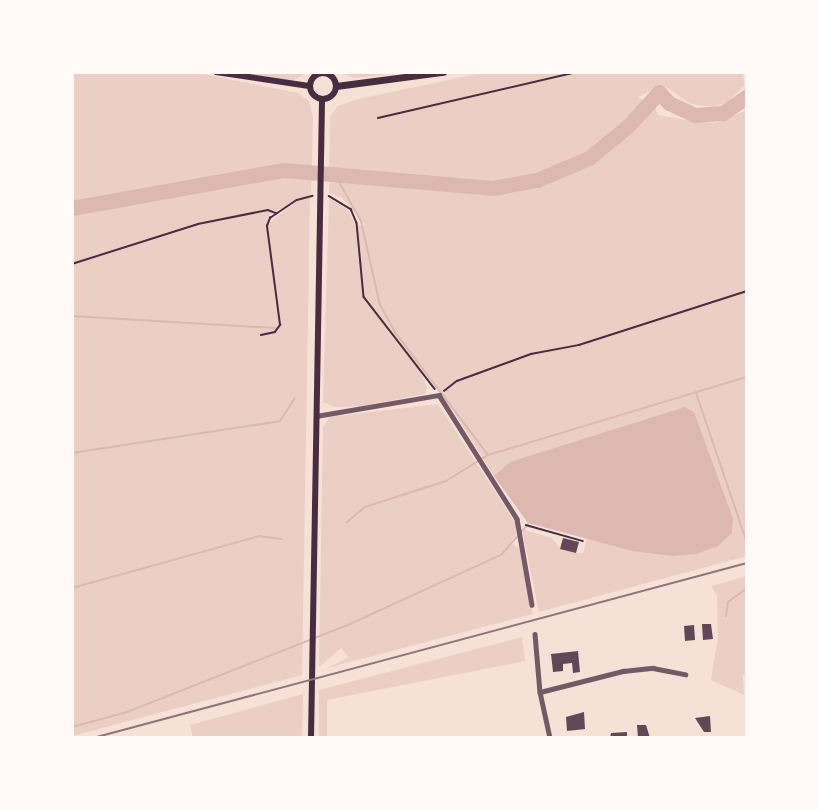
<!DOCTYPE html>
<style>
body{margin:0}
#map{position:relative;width:819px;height:810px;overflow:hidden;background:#f7e1d7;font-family:"Times New Roman",serif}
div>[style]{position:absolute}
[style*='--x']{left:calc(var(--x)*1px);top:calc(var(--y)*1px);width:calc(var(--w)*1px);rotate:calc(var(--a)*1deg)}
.green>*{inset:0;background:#ebcfc5}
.water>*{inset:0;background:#dcb8b0}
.stream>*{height:2px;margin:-1px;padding:0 1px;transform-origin:1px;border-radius:1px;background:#dcb8b0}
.river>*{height:15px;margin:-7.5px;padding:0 7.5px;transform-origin:7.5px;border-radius:7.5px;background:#dcb8b0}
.building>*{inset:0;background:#644757}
.path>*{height:1.5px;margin:-0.75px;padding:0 0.75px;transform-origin:0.75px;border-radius:0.75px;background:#4a2c40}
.minor>*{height:4.5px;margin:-2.25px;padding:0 2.25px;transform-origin:2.25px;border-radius:2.25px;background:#755966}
.secondary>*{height:6px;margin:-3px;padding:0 3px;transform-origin:3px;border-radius:3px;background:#4a2c40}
.secondary>.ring{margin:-3px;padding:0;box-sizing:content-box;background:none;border:6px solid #4a2c40;border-radius:50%}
.trunk>*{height:7px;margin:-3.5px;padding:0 3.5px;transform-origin:3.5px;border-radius:3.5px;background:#4a2c40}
.rail>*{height:2px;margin:-1px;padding:0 1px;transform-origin:1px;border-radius:1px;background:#8f747c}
span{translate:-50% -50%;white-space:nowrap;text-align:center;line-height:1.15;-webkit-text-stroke:4.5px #fffaf5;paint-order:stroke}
.frame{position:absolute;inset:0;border:74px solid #fffaf5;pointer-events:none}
</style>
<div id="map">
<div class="green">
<div style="clip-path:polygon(72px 72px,193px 72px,298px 93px,309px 101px,313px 117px,311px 194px,269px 215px,269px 223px,297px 201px,310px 198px,302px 675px,72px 736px)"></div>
<div style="clip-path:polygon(235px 72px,308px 72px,293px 81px)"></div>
<div style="clip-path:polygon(338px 72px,407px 72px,355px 78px)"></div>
<div style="clip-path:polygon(487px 72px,743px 72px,744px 86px,728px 102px,714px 107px,691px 104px,663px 85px,638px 97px,655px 107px,658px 115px,698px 122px,717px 123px,747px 110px,747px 556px,539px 612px,522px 529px,552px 538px,561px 549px,576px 553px,583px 553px,587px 539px,673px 556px,697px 554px,718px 546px,732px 533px,733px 518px,694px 412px,685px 408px,511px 462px,494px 476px,440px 390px,385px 328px,419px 369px,427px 387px,425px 394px,362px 406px,335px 407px,323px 402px,329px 198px,348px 210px,355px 224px,366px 226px,342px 198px,329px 193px,330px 116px,338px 106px,358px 99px)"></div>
<div style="clip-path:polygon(438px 404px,516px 524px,516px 535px,510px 542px,520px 549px,533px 614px,327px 668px,349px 657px,341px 648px,319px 667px,323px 427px,330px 417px)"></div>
<div style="clip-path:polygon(747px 576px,747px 674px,743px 675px,744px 695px,711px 680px,718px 637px,717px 595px,711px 586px)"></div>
<div style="clip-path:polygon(522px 637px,525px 661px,327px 700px,327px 738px,319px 738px,319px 690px)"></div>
<div style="clip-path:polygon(303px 694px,302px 738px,193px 738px,190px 725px)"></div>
</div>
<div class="water">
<div style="clip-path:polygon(685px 407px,694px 412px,733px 518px,732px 533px,718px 546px,697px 554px,673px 556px,632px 551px,528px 523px,494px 476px,510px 462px)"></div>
</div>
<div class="stream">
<div style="--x:334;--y:173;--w:55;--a:60.6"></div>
<div style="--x:361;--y:221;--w:86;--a:77.3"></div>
<div style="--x:380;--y:305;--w:31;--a:61"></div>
<div style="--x:395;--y:332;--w:154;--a:52.9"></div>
<div style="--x:72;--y:316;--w:203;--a:3.4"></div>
<div style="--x:696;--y:393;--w:158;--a:71.2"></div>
<div style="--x:72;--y:453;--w:210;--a:-8.7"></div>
<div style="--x:280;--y:421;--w:27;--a:-57"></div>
<div style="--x:347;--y:522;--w:23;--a:-40"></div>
<div style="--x:365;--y:507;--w:85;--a:-17.8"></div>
<div style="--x:446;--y:481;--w:49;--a:-31.8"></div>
<div style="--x:488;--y:455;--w:270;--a:-16.8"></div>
<div style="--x:72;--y:588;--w:194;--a:-15.5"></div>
<div style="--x:259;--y:536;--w:22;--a:8"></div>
<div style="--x:726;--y:616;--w:14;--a:-82"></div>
<div style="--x:728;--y:602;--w:24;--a:-36"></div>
<div style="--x:72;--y:727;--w:57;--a:-15.3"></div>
<div style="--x:127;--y:712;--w:240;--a:-21.5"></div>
<div style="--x:350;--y:624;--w:166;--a:-24.6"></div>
<div style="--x:501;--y:555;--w:41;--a:-48.9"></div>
</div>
<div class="river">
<div style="--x:72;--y:208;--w:215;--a:-10.2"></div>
<div style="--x:284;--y:170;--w:209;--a:4.9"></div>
<div style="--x:492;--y:188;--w:46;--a:-10.1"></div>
<div style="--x:537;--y:180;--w:56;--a:-22.9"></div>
<div style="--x:589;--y:158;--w:50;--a:-39.4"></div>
<div style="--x:628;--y:126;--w:46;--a:-47.6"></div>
<div style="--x:659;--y:92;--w:15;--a:48"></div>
<div style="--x:669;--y:103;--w:29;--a:25"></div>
<div style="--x:695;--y:115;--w:28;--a:-4"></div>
<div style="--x:723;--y:113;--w:29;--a:-35"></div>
</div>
<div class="building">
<div style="clip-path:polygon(563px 538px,579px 542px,576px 553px,560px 549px)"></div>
<div style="clip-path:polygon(702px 624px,711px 624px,713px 639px,703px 640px)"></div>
<div style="clip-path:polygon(694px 625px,695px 640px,685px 641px,684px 626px)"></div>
<div style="clip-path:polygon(578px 651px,580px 672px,573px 673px,572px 663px,563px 664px,563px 671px,553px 672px,551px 654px)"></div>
<div style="clip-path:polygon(584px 712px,585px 729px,567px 731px,566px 717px)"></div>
<div style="clip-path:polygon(710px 716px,711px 732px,704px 732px,695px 718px)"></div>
<div style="clip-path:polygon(637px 725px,646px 725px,650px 738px,638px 738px)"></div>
<div style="clip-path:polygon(627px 732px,627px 738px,610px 738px,611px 733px)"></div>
</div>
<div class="path">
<div style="--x:378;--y:118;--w:205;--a:-13"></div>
<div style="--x:329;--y:196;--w:26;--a:31"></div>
<div style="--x:351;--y:209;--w:15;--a:67"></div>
<div style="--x:357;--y:223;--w:74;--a:84.6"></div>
<div style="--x:364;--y:297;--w:116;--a:52.3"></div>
<div style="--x:72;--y:264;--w:132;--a:-17.6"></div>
<div style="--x:198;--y:224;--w:71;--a:-11.3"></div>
<div style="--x:268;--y:210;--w:9;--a:21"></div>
<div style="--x:261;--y:335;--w:14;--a:-12"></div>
<div style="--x:275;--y:332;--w:9;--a:-54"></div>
<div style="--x:280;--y:325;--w:100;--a:-97.5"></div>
<div style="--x:267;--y:226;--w:9;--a:-69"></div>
<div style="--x:270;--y:218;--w:32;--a:-34"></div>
<div style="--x:297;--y:200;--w:16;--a:-15"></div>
<div style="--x:444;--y:391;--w:16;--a:-38"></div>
<div style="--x:457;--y:381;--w:79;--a:-20"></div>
<div style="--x:531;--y:354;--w:49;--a:-10.6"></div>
<div style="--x:579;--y:345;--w:176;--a:-17.8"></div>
<div style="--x:526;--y:525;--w:59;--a:15.7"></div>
</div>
<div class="minor">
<div style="--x:316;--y:416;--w:125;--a:-9.7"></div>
<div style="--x:439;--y:395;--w:146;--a:57.8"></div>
<div style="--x:517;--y:519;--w:87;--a:80.1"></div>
<div style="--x:535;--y:634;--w:58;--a:85.1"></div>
<div style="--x:540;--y:692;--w:86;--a:-14.2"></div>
<div style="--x:623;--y:671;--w:30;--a:-6"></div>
<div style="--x:653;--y:668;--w:33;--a:11"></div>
<div style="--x:540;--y:692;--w:47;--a:77.7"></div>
</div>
<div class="secondary">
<div style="--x:216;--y:72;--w:94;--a:8.6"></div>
<div class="ring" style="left:310px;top:73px;width:20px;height:20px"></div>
<div style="--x:311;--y:738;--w:638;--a:-89.01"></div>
</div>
<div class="trunk">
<div style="--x:336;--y:86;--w:108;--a:-7.5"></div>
</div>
<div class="rail">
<div style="--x:93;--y:738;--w:677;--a:-14.98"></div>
</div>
<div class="frame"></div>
</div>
